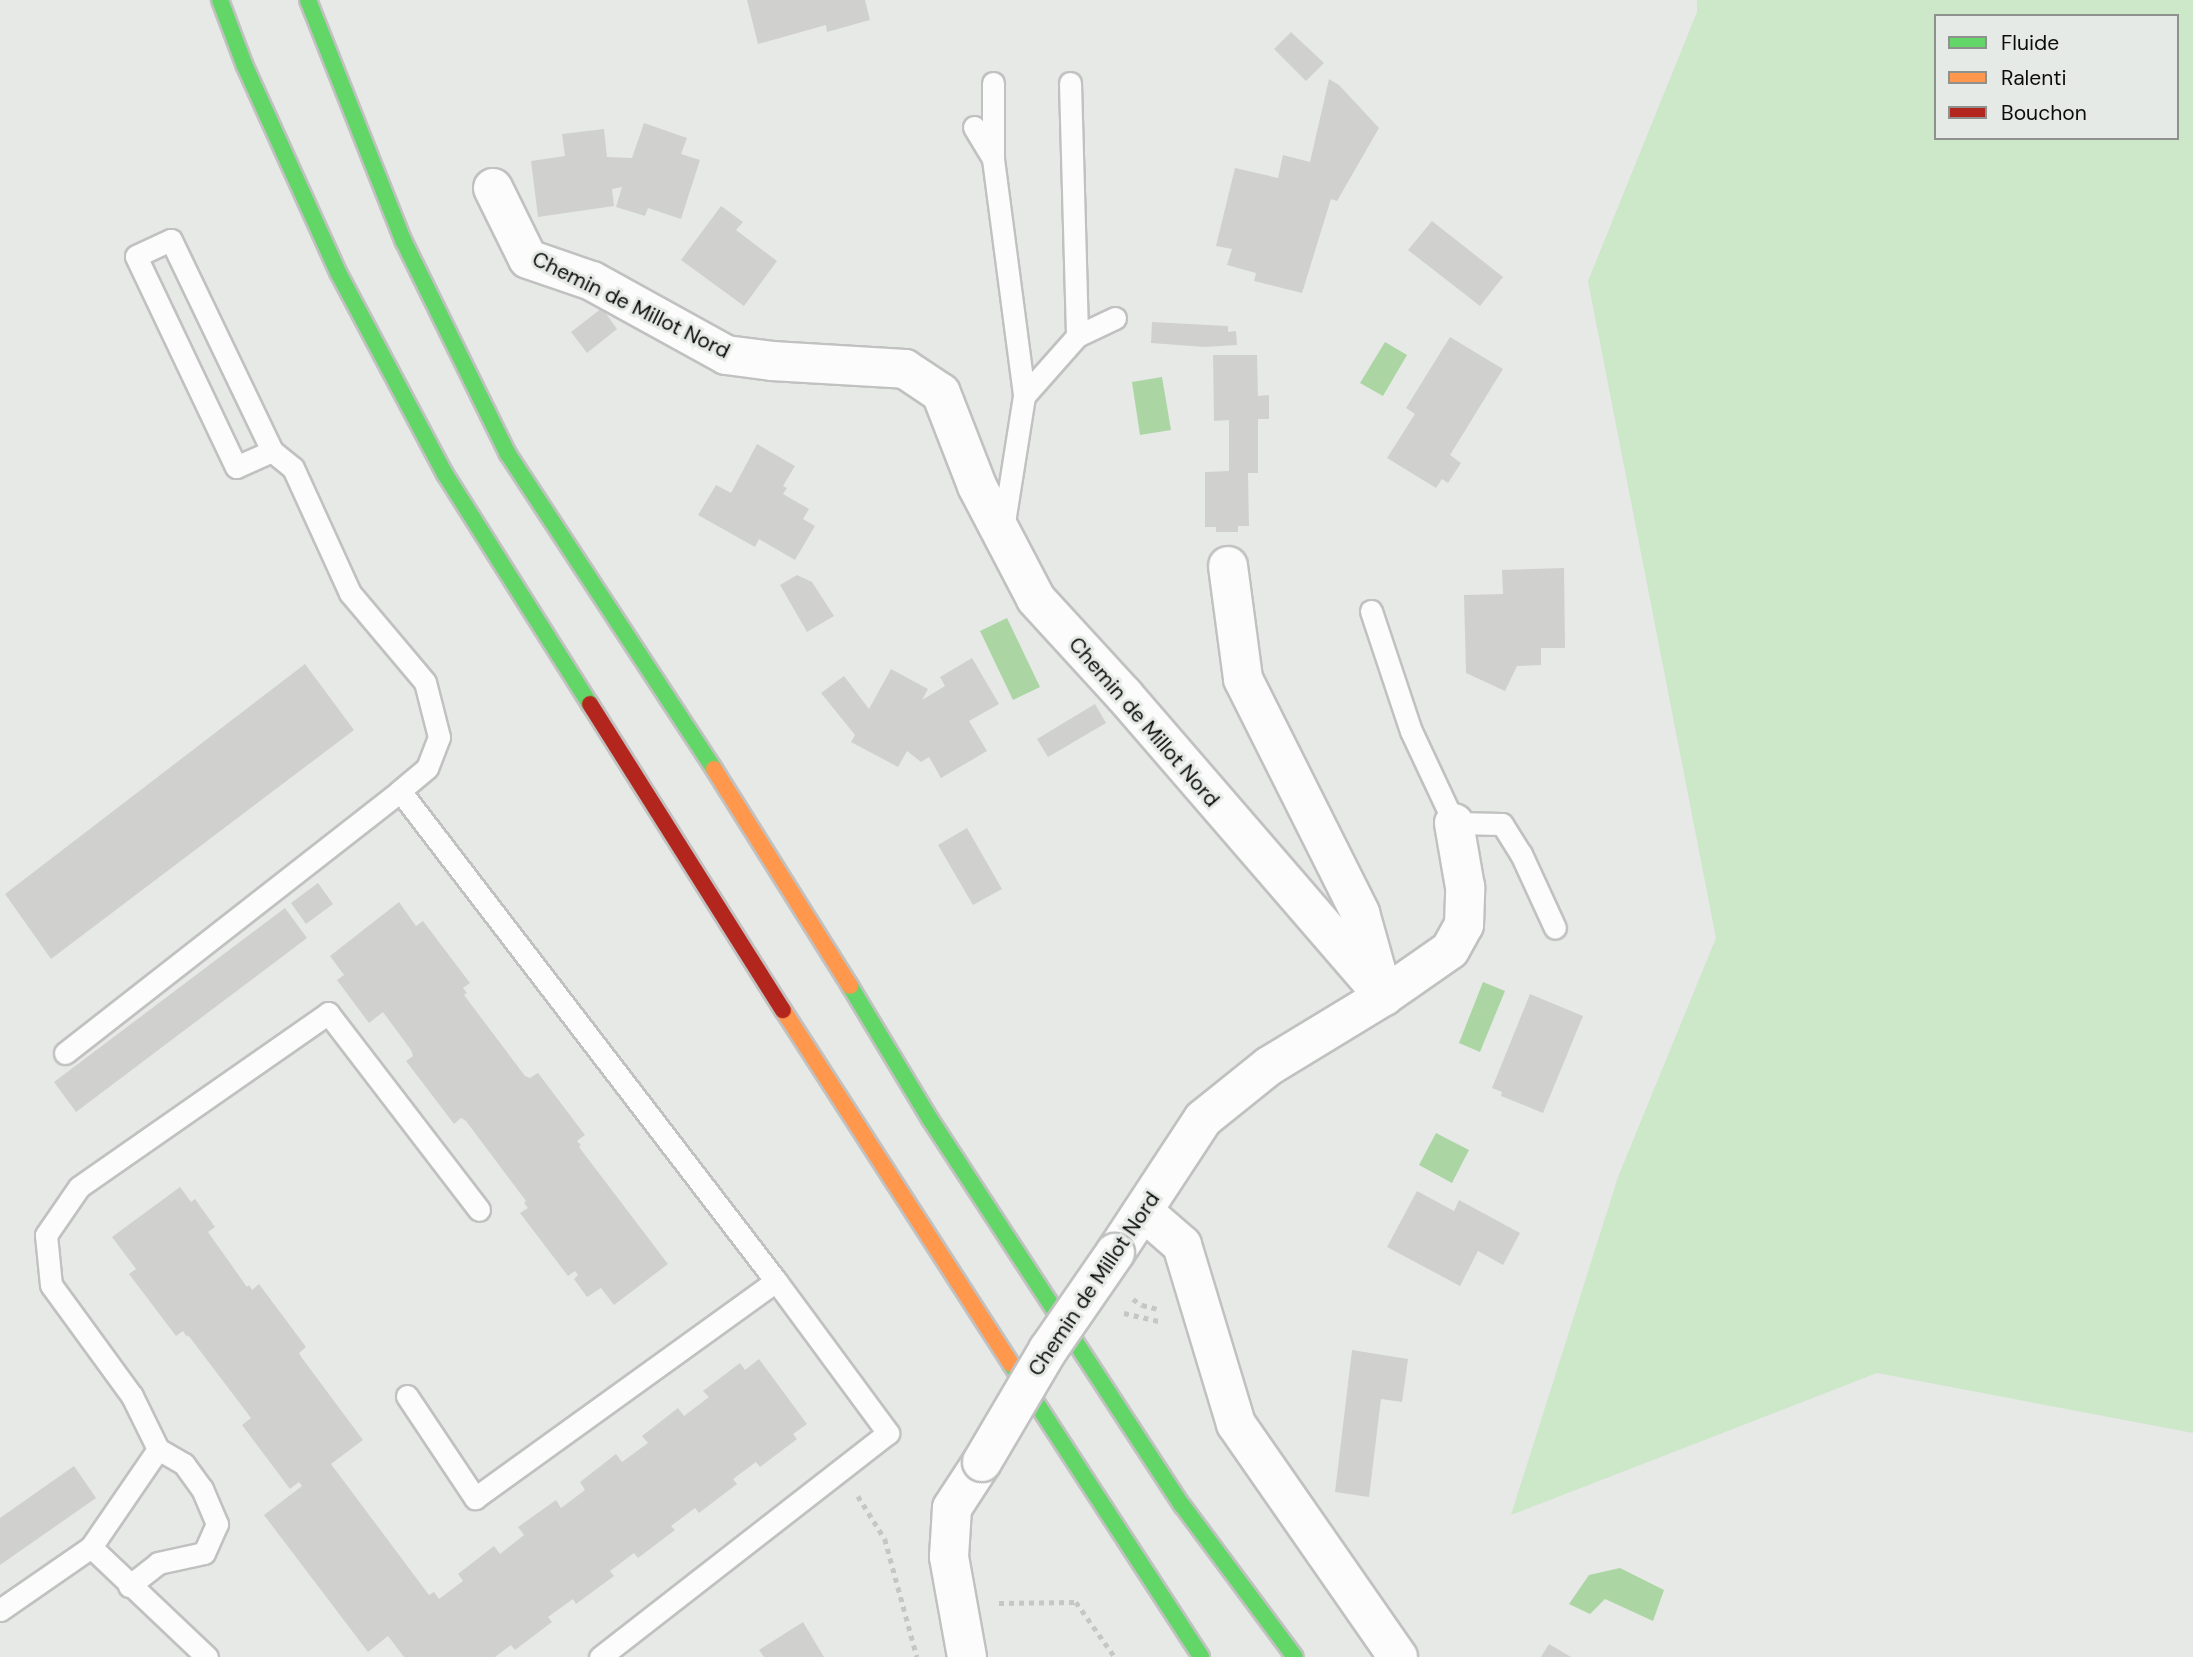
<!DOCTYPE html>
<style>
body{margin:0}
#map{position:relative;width:2193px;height:1657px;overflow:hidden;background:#e7e9e7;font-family:"DM Sans",sans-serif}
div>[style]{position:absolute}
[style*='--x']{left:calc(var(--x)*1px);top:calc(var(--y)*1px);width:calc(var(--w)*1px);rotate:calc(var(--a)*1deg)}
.green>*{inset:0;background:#cde7c9}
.water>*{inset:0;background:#acd5a4}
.building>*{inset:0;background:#d0d1cf}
.path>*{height:4.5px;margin-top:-2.25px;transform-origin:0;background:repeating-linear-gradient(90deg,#c5c7c5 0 5px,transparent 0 10px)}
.roads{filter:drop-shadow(2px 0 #c0c1c0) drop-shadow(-2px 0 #c0c1c0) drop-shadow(0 2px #c0c1c0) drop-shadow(0 -2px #c0c1c0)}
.lane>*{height:21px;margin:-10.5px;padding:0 10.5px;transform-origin:10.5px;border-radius:10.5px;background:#fbfcfb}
.street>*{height:38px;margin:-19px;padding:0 19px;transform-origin:19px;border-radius:19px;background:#fbfcfb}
.fast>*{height:16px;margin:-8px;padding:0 8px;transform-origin:8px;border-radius:8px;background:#63d668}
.slow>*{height:16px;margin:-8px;padding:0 8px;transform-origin:8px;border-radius:8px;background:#ff974d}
.jam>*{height:16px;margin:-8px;padding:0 8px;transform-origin:8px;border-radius:8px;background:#b3261e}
.bridges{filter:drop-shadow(2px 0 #c0c1c0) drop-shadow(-2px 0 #c0c1c0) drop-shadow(0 2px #c0c1c0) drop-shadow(0 -2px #c0c1c0)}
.street-bridge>*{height:38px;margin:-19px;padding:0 19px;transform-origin:19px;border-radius:19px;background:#fbfcfb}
span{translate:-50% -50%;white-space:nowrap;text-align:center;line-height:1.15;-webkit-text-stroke:6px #e6eae6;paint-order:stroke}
.street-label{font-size:21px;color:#0b0c0b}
.legend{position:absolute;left:1934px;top:14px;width:245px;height:126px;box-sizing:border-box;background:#e6eae6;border:2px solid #8e918e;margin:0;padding:9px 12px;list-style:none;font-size:21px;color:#0b0c0b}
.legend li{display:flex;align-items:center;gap:14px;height:35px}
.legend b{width:35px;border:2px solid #8e918e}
</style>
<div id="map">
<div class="green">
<div style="clip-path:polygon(evenodd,1697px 0,2193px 0,2193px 1433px,1877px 1373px,1511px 1515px,1618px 1177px,1716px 938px,1588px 281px,1697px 12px,1697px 0,1936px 16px,2177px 16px,2177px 138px,1936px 138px,1936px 16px)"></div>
</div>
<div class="water">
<div style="clip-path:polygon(1385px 342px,1407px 355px,1383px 396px,1360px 383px)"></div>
<div style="clip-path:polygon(1162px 377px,1171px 430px,1140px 435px,1132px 382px)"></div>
<div style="clip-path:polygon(1007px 618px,1040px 687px,1013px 700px,980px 631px)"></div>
<div style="clip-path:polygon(1483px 982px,1505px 991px,1480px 1052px,1459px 1043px)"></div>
<div style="clip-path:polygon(1436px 1133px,1469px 1150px,1452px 1183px,1419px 1165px)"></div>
<div style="clip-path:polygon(1620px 1568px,1664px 1590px,1653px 1621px,1605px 1599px,1590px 1614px,1569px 1604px,1589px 1575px)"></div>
</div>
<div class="building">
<div style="clip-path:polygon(747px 0,865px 0,870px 20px,827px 32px,826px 25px,758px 44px)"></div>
<div style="clip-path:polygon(1291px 32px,1324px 63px,1306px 81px,1274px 49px)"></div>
<div style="clip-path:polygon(1329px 79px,1339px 85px,1379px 128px,1337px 201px,1331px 199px,1302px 293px,1254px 281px,1256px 273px,1227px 265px,1232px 249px,1216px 246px,1235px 168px,1278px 178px,1283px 155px,1310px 162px)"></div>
<div style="clip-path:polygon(644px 123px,687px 138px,681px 154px,700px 160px,681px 219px,648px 208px,645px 216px,616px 207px,622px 187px,612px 189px,614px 206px,538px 217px,531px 161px,565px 156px,562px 134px,604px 129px,607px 157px,632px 158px)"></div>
<div style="clip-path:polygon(721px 206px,743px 222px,736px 230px,777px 261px,744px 306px,681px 260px)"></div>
<div style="clip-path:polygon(1432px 221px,1503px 277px,1480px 306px,1408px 250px)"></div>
<div style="clip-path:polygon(602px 308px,617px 329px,587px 353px,571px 332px)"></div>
<div style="clip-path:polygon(1152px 322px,1228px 326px,1228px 332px,1236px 331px,1237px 345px,1205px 347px,1151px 343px)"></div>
<div style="clip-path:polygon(1450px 337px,1503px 369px,1450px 455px,1461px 463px,1448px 483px,1442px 479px,1436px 488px,1387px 458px,1415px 414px,1406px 408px)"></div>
<div style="clip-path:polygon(1213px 355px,1257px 355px,1258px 396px,1269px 395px,1269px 419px,1258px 419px,1258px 473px,1248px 473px,1249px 526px,1238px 526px,1238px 532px,1216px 532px,1216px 527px,1205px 527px,1205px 472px,1229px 471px,1229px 420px,1214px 421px)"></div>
<div style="clip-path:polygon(757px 444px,795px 466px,783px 486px,787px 488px,783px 494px,809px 509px,803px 519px,815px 526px,795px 560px,759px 539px,755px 547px,698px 515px,716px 485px,731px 493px)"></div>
<div style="clip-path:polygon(1564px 568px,1565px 648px,1541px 648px,1541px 665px,1517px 666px,1505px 691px,1466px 673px,1464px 595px,1503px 594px,1502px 570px)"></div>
<div style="clip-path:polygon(797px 575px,812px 582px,834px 616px,807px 632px,780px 585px)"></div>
<div style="clip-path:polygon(972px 658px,999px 704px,969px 721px,987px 751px,941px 778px,929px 757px,921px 762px,907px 751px,898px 767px,851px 742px,855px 735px,821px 693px,844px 676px,869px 709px,891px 669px,928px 689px,922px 700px,945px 686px,940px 677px)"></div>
<div style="clip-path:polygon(305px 664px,354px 730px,51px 959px,5px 894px)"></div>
<div style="clip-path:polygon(1095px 704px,1106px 723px,1048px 757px,1037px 739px)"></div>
<div style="clip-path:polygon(967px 828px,1002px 889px,973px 905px,938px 845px)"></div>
<div style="clip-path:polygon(318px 883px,333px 904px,306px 924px,291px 903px)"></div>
<div style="clip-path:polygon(399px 902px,416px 926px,423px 921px,470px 983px,463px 988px,467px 993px,464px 995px,525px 1076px,530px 1078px,538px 1073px,585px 1135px,577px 1141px,581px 1145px,579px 1147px,668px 1264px,614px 1305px,601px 1288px,587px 1297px,574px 1279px,578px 1275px,575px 1271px,568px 1276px,520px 1213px,528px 1208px,524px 1203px,526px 1201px,466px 1121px,461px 1118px,454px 1124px,406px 1061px,413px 1056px,411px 1050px,383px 1012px,369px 1023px,337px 980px,344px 975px,330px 956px)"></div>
<div style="clip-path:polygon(285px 908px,307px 938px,76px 1112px,54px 1082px)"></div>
<div style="clip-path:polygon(1530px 994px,1583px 1016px,1543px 1113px,1501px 1096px,1502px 1092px,1492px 1088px)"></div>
<div style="clip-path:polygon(180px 1187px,191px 1202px,195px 1199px,215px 1227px,208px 1232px,247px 1287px,249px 1285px,252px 1290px,259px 1284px,306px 1347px,299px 1353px,302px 1358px,363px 1440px,331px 1464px,429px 1595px,434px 1592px,439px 1599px,463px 1581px,458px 1574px,494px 1546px,500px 1554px,524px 1535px,518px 1527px,556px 1500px,561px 1508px,585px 1490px,580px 1482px,616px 1454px,622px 1462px,648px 1443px,642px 1436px,678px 1408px,684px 1416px,709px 1397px,703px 1391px,740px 1363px,745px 1370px,759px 1359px,807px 1424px,793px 1434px,797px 1439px,760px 1467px,756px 1462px,733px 1479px,737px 1484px,699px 1513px,695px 1508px,671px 1526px,675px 1530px,638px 1558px,634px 1553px,610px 1571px,614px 1576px,576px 1604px,573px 1599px,548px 1617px,552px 1622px,515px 1650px,511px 1645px,495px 1657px,404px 1657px,388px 1636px,368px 1652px,264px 1515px,302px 1486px,299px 1482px,290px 1489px,242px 1425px,251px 1418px,188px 1335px,187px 1337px,183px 1331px,176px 1336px,129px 1274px,136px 1269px,112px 1237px)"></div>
<div style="clip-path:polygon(1417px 1191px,1454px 1211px,1459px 1200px,1520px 1233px,1503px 1265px,1478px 1251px,1460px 1286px,1387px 1247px)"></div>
<div style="clip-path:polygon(1352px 1350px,1408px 1359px,1402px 1402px,1381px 1399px,1369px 1497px,1335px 1492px)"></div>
<div style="clip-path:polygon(74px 1466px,96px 1498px,0 1565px,0 1518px)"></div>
<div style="clip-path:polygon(803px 1622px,824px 1657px,764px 1657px,759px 1650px)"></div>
<div style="clip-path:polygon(1549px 1644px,1571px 1657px,1541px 1657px)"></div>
</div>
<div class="path">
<div style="--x:1133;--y:1299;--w:11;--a:34"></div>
<div style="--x:1142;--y:1305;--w:16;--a:14"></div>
<div style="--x:1124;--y:1313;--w:39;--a:13"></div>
<div style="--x:858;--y:1496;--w:51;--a:57.9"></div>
<div style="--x:885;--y:1539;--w:122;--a:74.8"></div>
<div style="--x:999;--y:1603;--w:77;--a:-0.7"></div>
<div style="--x:1076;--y:1602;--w:67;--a:54.7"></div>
</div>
<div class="roads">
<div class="lane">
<div style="--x:993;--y:83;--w:73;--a:90"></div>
<div style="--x:1070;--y:83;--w:253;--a:88.4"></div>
<div style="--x:974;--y:127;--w:37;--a:59"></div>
<div style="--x:993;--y:159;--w:239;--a:82.5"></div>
<div style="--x:1024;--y:396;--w:134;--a:99"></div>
<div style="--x:1024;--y:396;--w:80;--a:-48.5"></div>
<div style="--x:1077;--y:336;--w:42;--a:-25.3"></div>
<div style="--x:272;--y:451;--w:39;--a:156"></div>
<div style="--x:236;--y:467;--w:233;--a:-115.4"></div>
<div style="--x:136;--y:256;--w:38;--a:-25"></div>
<div style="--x:171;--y:240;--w:234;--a:64.4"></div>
<div style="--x:272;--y:451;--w:27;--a:39"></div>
<div style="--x:293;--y:468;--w:137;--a:65.5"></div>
<div style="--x:350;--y:593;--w:116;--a:49.9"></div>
<div style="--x:425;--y:682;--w:57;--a:75.7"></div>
<div style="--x:439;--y:737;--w:33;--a:111"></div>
<div style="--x:427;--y:768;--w:35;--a:140"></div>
<div style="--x:1371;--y:611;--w:126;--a:71.6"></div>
<div style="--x:1411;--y:731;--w:102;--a:64.9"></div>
<div style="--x:1454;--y:823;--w:48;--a:1.2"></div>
<div style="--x:1502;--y:824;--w:36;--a:58"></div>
<div style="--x:1521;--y:854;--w:81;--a:65.3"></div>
<div style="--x:65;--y:1053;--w:425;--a:-38"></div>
<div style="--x:400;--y:791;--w:618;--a:52.5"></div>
<div style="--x:776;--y:1281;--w:189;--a:53.6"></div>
<div style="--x:888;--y:1433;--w:365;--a:142.1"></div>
<div style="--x:407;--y:1396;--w:123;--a:56.3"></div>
<div style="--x:475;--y:1498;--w:371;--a:-35.8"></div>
<div style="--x:91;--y:1547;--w:119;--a:-55.6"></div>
<div style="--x:158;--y:1449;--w:59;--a:-116.1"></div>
<div style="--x:132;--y:1396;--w:137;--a:-126.1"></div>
<div style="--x:51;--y:1285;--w:50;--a:-95.7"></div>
<div style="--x:46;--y:1235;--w:58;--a:-55.5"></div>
<div style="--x:79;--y:1187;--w:304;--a:-34.9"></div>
<div style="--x:328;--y:1013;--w:248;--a:52.5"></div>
<div style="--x:129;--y:1586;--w:37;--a:-38"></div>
<div style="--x:158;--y:1563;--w:47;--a:-12.3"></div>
<div style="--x:204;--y:1553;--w:32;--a:-66"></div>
<div style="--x:217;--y:1524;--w:38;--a:-113"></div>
<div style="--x:202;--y:1489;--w:31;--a:-126"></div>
<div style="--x:184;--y:1464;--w:30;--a:-150"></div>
<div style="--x:0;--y:1610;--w:111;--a:-34.7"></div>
<div style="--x:91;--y:1547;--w:160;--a:43.5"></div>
</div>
<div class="street">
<div style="--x:493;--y:188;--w:79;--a:63.8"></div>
<div style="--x:528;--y:259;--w:68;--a:19"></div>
<div style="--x:592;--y:281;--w:153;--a:28.9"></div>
<div style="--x:726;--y:355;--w:46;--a:7.4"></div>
<div style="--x:772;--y:361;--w:133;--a:3.4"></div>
<div style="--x:905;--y:369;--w:43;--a:33.7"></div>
<div style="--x:941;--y:393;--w:100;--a:68.8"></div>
<div style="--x:977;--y:486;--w:127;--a:62.4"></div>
<div style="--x:1036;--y:599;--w:130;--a:47.5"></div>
<div style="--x:1124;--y:695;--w:398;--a:49.2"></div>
<div style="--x:1228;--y:566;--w:114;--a:82.4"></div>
<div style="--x:1243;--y:679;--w:262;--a:63.4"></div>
<div style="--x:1360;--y:913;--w:74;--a:74.3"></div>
<div style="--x:1143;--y:1211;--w:52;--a:41.1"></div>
<div style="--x:1182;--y:1245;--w:187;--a:73.2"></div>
<div style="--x:1236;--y:1424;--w:284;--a:55.2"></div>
<div style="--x:1115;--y:1253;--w:160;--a:-56.7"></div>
<div style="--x:1203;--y:1119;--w:85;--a:-38.8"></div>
<div style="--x:1269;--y:1066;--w:135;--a:-31.3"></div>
<div style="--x:1384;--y:996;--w:80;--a:-34.9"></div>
<div style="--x:1450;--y:950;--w:29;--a:-61"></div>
<div style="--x:1464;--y:925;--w:38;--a:-88"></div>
<div style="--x:1465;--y:887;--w:65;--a:-99.8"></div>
<div style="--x:967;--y:1657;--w:102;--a:-100.2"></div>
<div style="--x:949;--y:1557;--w:49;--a:-86.5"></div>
<div style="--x:952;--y:1508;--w:55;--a:-56.9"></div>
</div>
<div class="fast">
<div style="--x:220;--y:0;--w:68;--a:69.4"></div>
<div style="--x:244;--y:64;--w:230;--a:65.7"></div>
<div style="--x:339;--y:274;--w:226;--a:62.1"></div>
<div style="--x:445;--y:474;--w:272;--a:57.8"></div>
<div style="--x:308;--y:0;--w:260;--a:68.4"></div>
<div style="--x:404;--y:242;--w:236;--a:63.9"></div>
<div style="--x:508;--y:454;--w:376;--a:56.8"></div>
<div style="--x:850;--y:986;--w:155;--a:59"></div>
<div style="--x:930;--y:1119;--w:461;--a:56.9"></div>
<div style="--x:1182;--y:1505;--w:189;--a:53.4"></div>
<div style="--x:1011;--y:1364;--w:349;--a:57"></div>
</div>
<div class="slow">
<div style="--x:714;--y:769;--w:256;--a:57.9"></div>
<div style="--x:783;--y:1010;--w:421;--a:57.2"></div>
</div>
<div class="jam">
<div style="--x:590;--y:704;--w:362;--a:57.8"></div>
</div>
</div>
<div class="bridges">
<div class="street-bridge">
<div style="--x:982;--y:1462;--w:130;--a:-59.5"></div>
<div style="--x:1048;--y:1350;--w:118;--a:-55.4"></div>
</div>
</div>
<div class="street-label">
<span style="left:631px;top:305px;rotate:26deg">Chemin de Millot Nord</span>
<span style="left:1144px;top:722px;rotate:49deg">Chemin de Millot Nord</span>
<span style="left:1094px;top:1284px;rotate:-56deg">Chemin de Millot Nord</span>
</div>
<ul class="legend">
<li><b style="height:9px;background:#63d668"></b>Fluide</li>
<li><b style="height:9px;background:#ff974d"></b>Ralenti</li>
<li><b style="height:9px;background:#b3261e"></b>Bouchon</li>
</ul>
</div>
